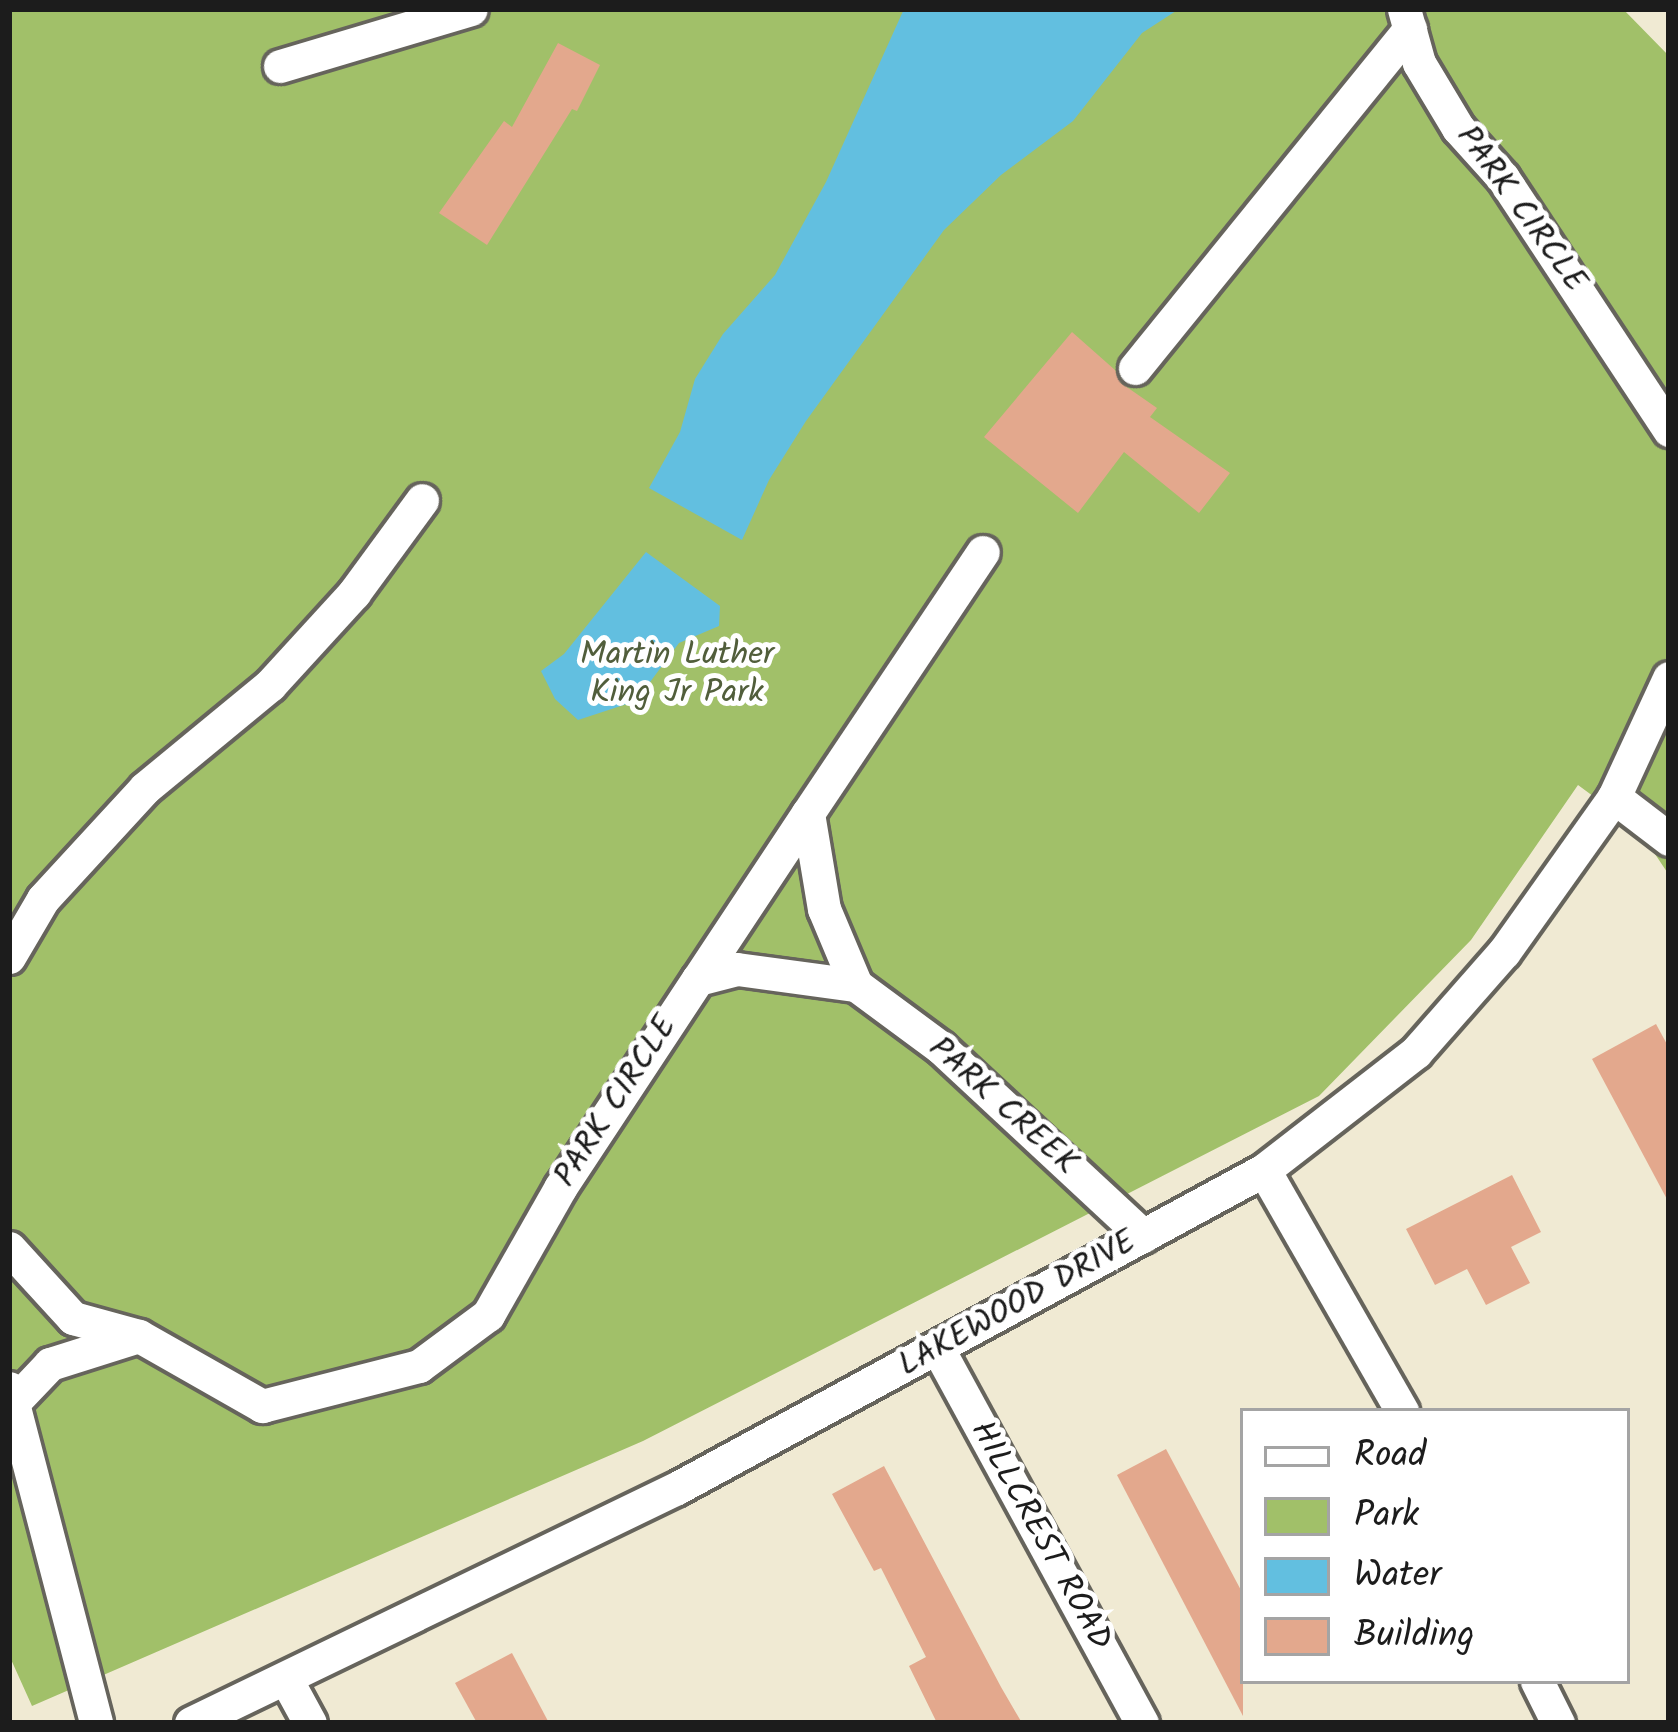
<!DOCTYPE html>
<style>
body{margin:0}
#map{position:relative;width:1678px;height:1732px;overflow:hidden;background:#f0ead3;font-family:Kalam,sans-serif}
div>[style]{position:absolute}
[style*='--x']{left:calc(var(--x)*1px);top:calc(var(--y)*1px);width:calc(var(--w)*1px);rotate:calc(var(--a)*1deg)}
.green>*{inset:0;background:#a1c069}
.water>*{inset:0;background:#62bfe0}
.building>*{inset:0;background:#e3a88d}
.roads{filter:drop-shadow(3px 0 #66645c) drop-shadow(-3px 0 #66645c) drop-shadow(0 3px #66645c) drop-shadow(0 -3px #66645c)}
.street>*{height:33px;margin:-16.5px;padding:0 16.5px;transform-origin:16.5px;border-radius:16.5px;background:#fff}
span{translate:-50% -50%;white-space:nowrap;text-align:center;line-height:1.15;-webkit-text-stroke:10px #fff;paint-order:stroke}
.street-label{font-size:33px;color:#1c1c1c}
.park-label{font-size:33px;color:#515e3b}
.frame{position:absolute;inset:0;border:12px solid #1c1c1c;pointer-events:none}
.legend{position:absolute;left:1240px;top:1408px;width:390px;height:276px;box-sizing:border-box;background:#fff;border:3px solid #a4a4a4;margin:0;padding:15px 21px;list-style:none;font-size:36px;color:#1c1c1c}
.legend li{display:flex;align-items:center;gap:24px;height:60px}
.legend b{width:60px;border:3px solid #a4a4a4}
</style>
<div id="map">
<div class="green">
<div style="clip-path:polygon(9px 9px,1623px 9px,1669px 56px,1669px 875px,1639px 830px,1578px 785px,1471px 940px,1319px 1096px,643px 1441px,32px 1706px,9px 1655px)"></div>
</div>
<div class="water">
<div style="clip-path:polygon(904px 9px,1179px 9px,1142px 33px,1073px 121px,1001px 175px,944px 230px,806px 421px,769px 480px,742px 540px,649px 488px,680px 432px,695px 379px,723px 334px,775px 275px,826px 182px)"></div>
<div style="clip-path:polygon(646px 552px,720px 606px,719px 626px,679px 643px,636px 701px,578px 720px,555px 699px,541px 671px,564px 654px)"></div>
</div>
<div class="building">
<div style="clip-path:polygon(558px 43px,600px 65px,577px 111px,572px 109px,487px 245px,439px 213px,504px 121px,512px 127px)"></div>
<div style="clip-path:polygon(1072px 332px,1115px 370px,1121px 383px,1157px 408px,1150px 417px,1230px 473px,1199px 513px,1124px 452px,1078px 513px,984px 437px)"></div>
<div style="clip-path:polygon(1656px 1024px,1669px 1048px,1669px 1203px,1592px 1059px)"></div>
<div style="clip-path:polygon(1512px 1175px,1541px 1232px,1511px 1247px,1530px 1283px,1486px 1305px,1467px 1269px,1435px 1285px,1406px 1229px)"></div>
<div style="clip-path:polygon(1166px 1449px,1243px 1594px,1243px 1716px,1117px 1475px)"></div>
<div style="clip-path:polygon(884px 1466px,1001px 1687px,1022px 1723px,937px 1723px,909px 1666px,926px 1657px,881px 1568px,874px 1571px,832px 1494px)"></div>
<div style="clip-path:polygon(512px 1653px,549px 1723px,477px 1723px,455px 1683px)"></div>
</div>
<div class="roads">
<div class="street">
<div style="--x:1404;--y:9;--w:56;--a:74.5"></div>
<div style="--x:1419;--y:63;--w:76;--a:59"></div>
<div style="--x:1458;--y:128;--w:67;--a:48"></div>
<div style="--x:1503;--y:178;--w:302;--a:56.6"></div>
<div style="--x:280;--y:66;--w:199;--a:-16.6"></div>
<div style="--x:1135;--y:368;--w:437;--a:-51"></div>
<div style="--x:1614;--y:797;--w:69;--a:37.4"></div>
<div style="--x:9;--y:957;--w:67;--a:-59.6"></div>
<div style="--x:43;--y:899;--w:151;--a:-47.4"></div>
<div style="--x:145;--y:788;--w:162;--a:-39.5"></div>
<div style="--x:270;--y:685;--w:125;--a:-47.6"></div>
<div style="--x:354;--y:593;--w:115;--a:-53.8"></div>
<div style="--x:698;--y:979;--w:199;--a:-56.5"></div>
<div style="--x:856;--y:985;--w:82;--a:-112.8"></div>
<div style="--x:824;--y:909;--w:97;--a:-99.5"></div>
<div style="--x:808;--y:813;--w:314;--a:-56.2"></div>
<div style="--x:1264;--y:1170;--w:278;--a:60.2"></div>
<div style="--x:9;--y:1248;--w:95;--a:47.6"></div>
<div style="--x:73;--y:1318;--w:68;--a:15.3"></div>
<div style="--x:139;--y:1336;--w:142;--a:29.6"></div>
<div style="--x:262;--y:1406;--w:162;--a:-14.3"></div>
<div style="--x:419;--y:1366;--w:86;--a:-36.5"></div>
<div style="--x:488;--y:1315;--w:146;--a:-60.4"></div>
<div style="--x:560;--y:1188;--w:250;--a:-56.6"></div>
<div style="--x:698;--y:979;--w:40;--a:-14.4"></div>
<div style="--x:737;--y:969;--w:120;--a:7.7"></div>
<div style="--x:856;--y:985;--w:106;--a:36.5"></div>
<div style="--x:941;--y:1048;--w:276;--a:42.9"></div>
<div style="--x:938;--y:1349;--w:426;--a:61.4"></div>
<div style="--x:9;--y:1388;--w:346;--a:75.4"></div>
<div style="--x:13;--y:1403;--w:54;--a:-46.5"></div>
<div style="--x:50;--y:1364;--w:93;--a:-17.5"></div>
<div style="--x:286;--y:1679;--w:50;--a:61.4"></div>
<div style="--x:1537;--y:1681;--w:47;--a:63.4"></div>
<div style="--x:191;--y:1723;--w:540;--a:-25.81"></div>
<div style="--x:677;--y:1488;--w:668;--a:-28.45"></div>
<div style="--x:1264;--y:1170;--w:192;--a:-37.8"></div>
<div style="--x:1416;--y:1052;--w:133;--a:-48.7"></div>
<div style="--x:1504;--y:952;--w:190;--a:-54.6"></div>
<div style="--x:1614;--y:797;--w:131;--a:-65.2"></div>
</div>
</div>
<div class="street-label">
<span style="left:1520px;top:210px;rotate:54deg">PARK CIRCLE</span>
<span style="left:617px;top:1102px;rotate:-57deg">PARK CIRCLE</span>
<span style="left:1002px;top:1107px;rotate:42deg">PARK CREEK</span>
<span style="left:1018px;top:1305px;rotate:-29deg">LAKEWOOD DRIVE</span>
<span style="left:1040px;top:1536px;rotate:61deg">HILLCREST ROAD</span>
</div>
<div class="park-label">
<span style="left:677px;top:675px">Martin Luther<br>King Jr Park</span>
</div>
<div class="frame"></div>
<ul class="legend">
<li><b style="height:15px;background:#fff"></b>Road</li>
<li><b style="height:33px;background:#a1c069"></b>Park</li>
<li><b style="height:33px;background:#62bfe0"></b>Water</li>
<li><b style="height:33px;background:#e3a88d"></b>Building</li>
</ul>
</div>
